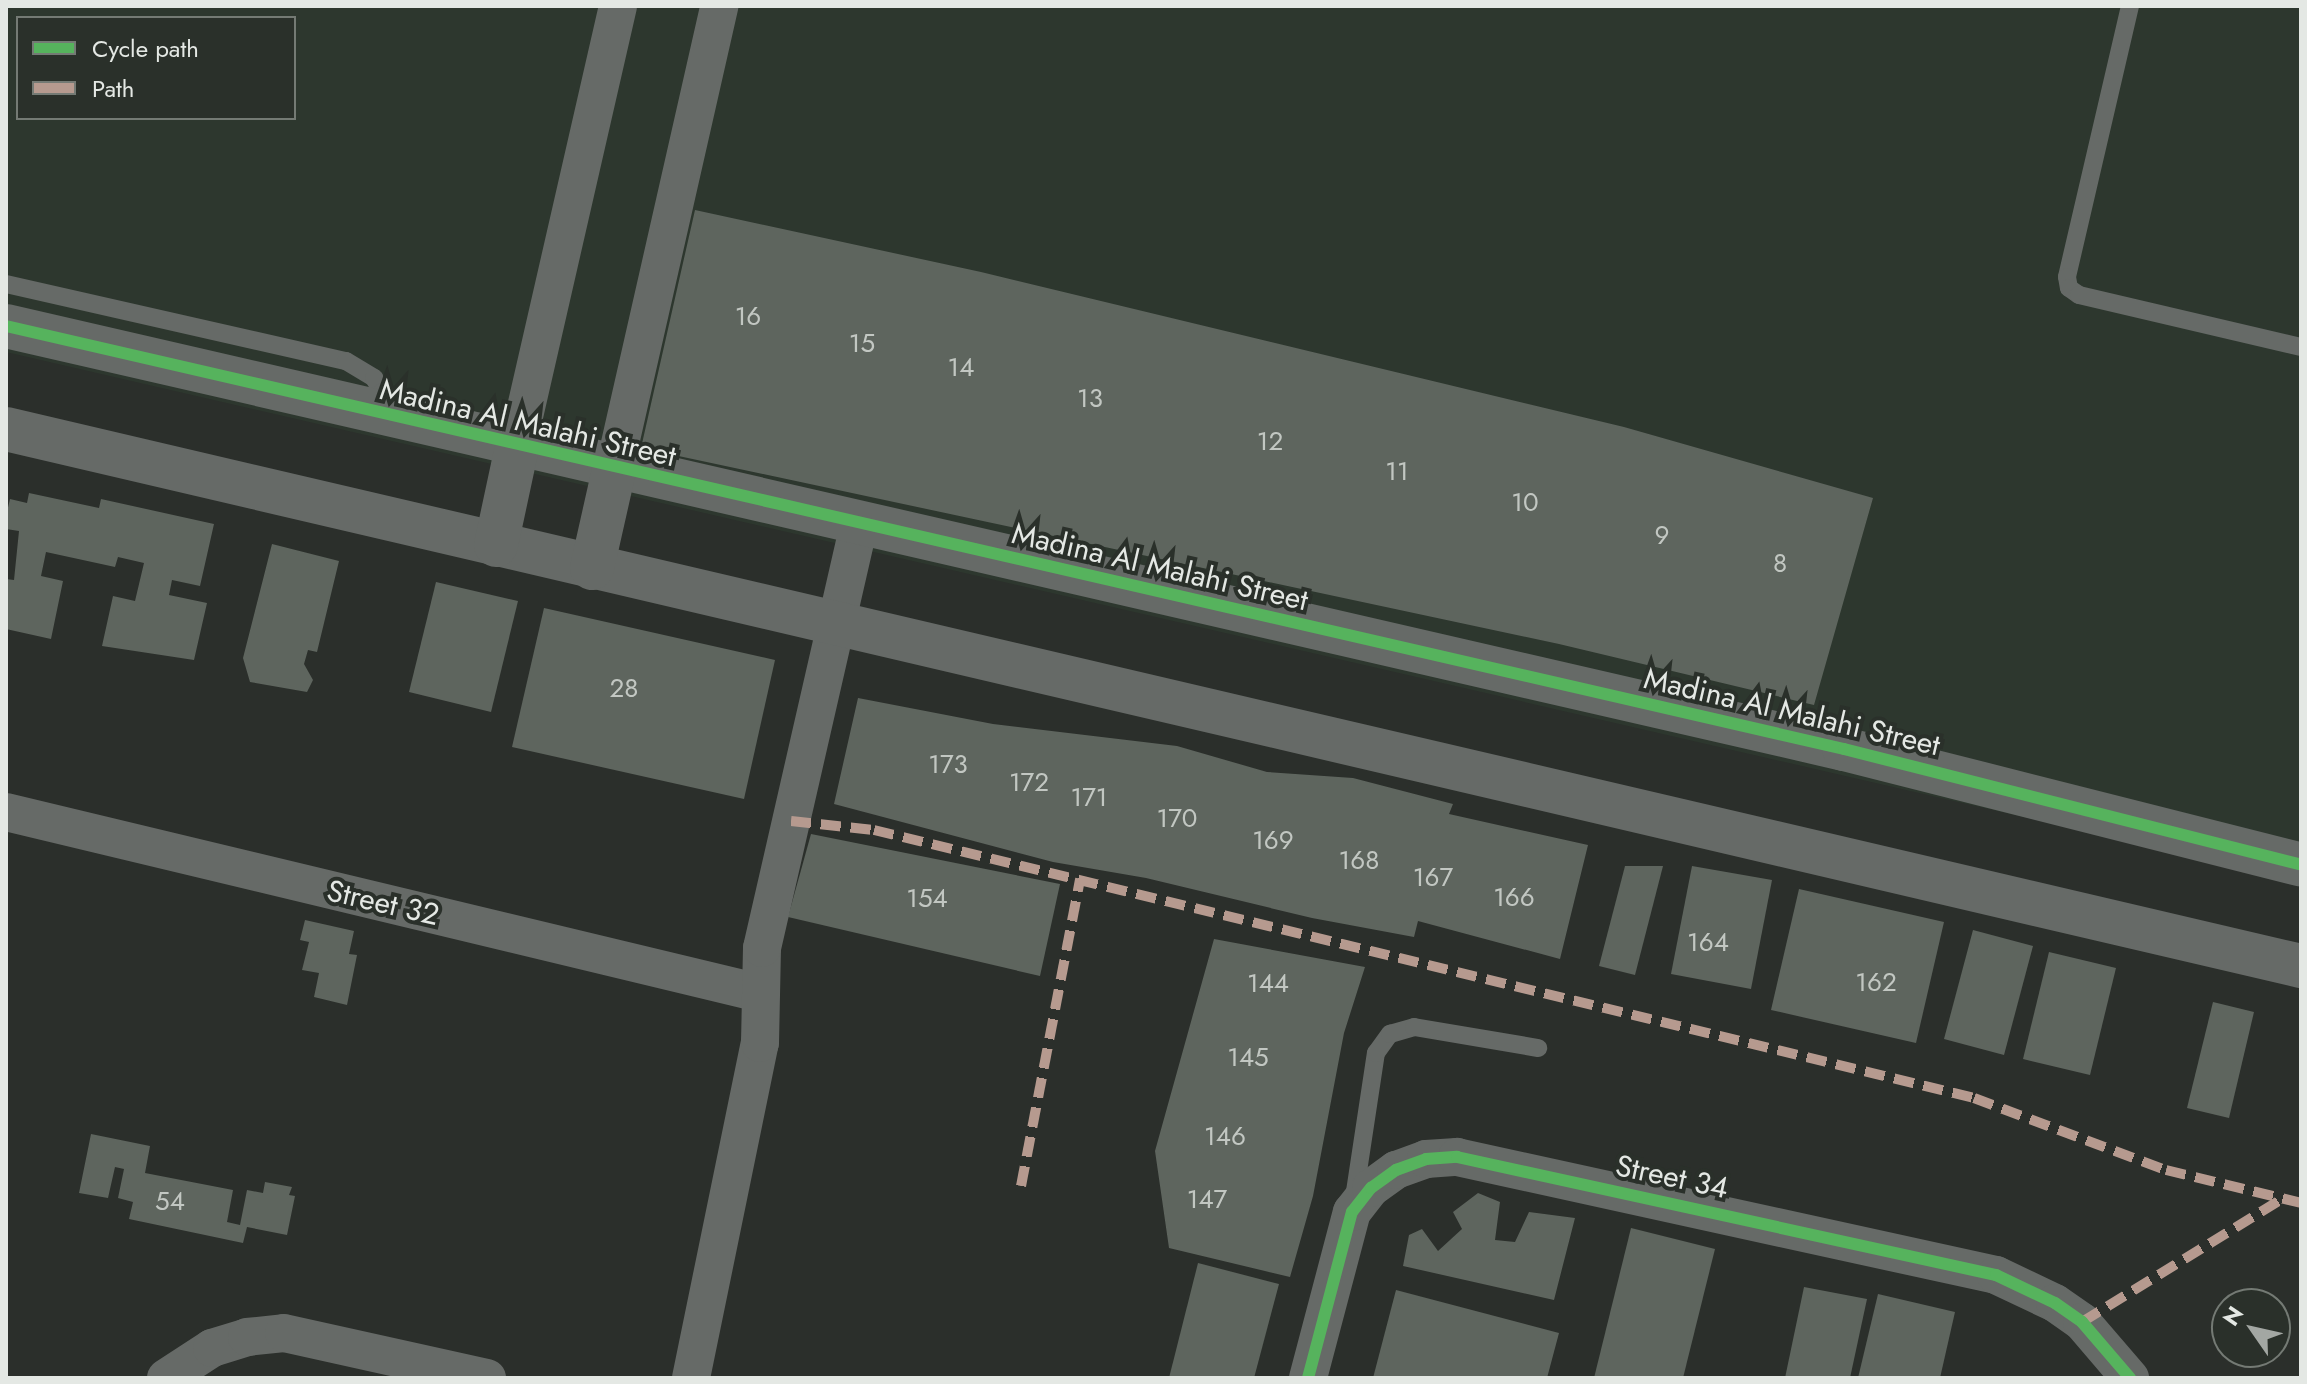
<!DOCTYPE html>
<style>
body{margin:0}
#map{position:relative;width:2307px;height:1384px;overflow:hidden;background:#2b2f2b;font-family:Jost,sans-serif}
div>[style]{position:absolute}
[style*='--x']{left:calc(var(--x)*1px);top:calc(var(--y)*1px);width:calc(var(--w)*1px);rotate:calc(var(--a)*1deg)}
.built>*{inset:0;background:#2d372e}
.building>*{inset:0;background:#5e655e}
.service>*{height:18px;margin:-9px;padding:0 9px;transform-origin:9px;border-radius:9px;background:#666a67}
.minor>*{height:38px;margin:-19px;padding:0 19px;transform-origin:19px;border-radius:19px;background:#666a67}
.tertiary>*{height:44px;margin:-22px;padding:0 22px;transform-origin:22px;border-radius:22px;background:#666a67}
.quiet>*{height:10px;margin-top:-5px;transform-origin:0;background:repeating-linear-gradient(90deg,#b69a8f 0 20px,transparent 0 30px)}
.cycleway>*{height:12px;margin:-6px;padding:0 6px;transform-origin:6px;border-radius:6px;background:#56b35d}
span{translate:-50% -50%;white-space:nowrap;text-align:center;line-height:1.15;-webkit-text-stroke:8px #2a302a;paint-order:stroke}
.number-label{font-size:26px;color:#c2c7c2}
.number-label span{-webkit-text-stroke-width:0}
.street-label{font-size:30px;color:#e4e8e4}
.frame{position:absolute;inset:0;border:8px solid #e4e8e4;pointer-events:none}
.legend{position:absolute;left:16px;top:16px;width:280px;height:104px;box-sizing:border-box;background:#2a302a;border:2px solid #747a74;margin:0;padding:10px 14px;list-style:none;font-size:24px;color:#e4e8e4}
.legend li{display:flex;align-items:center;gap:16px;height:40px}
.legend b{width:40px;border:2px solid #747a74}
.north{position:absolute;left:2211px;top:1288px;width:80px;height:80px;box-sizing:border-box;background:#2a302a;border:2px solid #747a74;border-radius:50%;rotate:304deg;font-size:22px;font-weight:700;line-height:32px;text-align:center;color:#e4e8e4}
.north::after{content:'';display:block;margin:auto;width:28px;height:36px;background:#a3a7a3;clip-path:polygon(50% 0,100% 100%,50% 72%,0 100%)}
</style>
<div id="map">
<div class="built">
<div style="clip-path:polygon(evenodd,6px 6px,2301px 6px,2301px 881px,6px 352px,6px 6px,18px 18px,294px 18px,294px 118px,18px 118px,18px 18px)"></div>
</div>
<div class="building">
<div style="clip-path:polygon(695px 210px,981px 272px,1624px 427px,1873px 498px,1814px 705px,1559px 644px,641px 448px)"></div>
<div style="clip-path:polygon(29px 493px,99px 508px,101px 499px,214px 524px,200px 586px,172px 580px,169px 595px,207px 603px,194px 660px,102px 646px,113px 596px,135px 601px,144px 563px,118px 557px,115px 567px,46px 552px,41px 576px,63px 581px,51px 639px,6px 629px,6px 579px,14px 580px,19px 531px,6px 529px,6px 516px,10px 499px,27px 503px)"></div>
<div style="clip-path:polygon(272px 544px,339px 561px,317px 652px,308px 650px,304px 664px,313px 680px,307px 692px,250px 682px,243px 658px)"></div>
<div style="clip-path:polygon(436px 582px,518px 601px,491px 712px,409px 692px)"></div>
<div style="clip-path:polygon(544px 608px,775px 660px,744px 799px,512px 747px)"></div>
<div style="clip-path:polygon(858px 698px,993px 724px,1177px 746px,1267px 772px,1353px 778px,1453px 804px,1449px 814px,1588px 845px,1560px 959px,1418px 921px,1414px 937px,1312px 918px,1146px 878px,1053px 862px,834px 804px)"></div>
<div style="clip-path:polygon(811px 834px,1060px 884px,1040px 976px,788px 917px)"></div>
<div style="clip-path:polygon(1625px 866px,1663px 866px,1635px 975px,1599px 966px)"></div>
<div style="clip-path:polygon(1692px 866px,1772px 880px,1751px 989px,1671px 974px)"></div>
<div style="clip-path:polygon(1799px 889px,1944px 922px,1916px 1043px,1771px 1010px)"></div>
<div style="clip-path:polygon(305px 920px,354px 931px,349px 954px,357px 955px,347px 1005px,314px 997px,319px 973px,302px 970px,309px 942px,300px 940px)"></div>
<div style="clip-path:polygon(1973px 930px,2033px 946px,2004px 1055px,1944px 1039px)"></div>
<div style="clip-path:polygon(1214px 939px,1365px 967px,1344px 1033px,1313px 1196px,1290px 1277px,1169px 1248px,1155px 1151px)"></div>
<div style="clip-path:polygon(2049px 952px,2116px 968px,2090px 1075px,2023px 1059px)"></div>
<div style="clip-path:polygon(2213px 1002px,2254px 1012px,2229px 1118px,2187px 1108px)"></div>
<div style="clip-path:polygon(91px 1134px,150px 1146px,145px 1173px,233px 1190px,227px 1222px,240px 1225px,247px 1190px,263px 1193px,265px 1182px,292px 1187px,289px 1195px,295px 1196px,287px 1235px,247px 1227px,243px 1243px,129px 1219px,133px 1202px,118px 1198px,124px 1169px,115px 1167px,108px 1198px,79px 1193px)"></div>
<div style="clip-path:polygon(1478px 1193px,1500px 1202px,1495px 1240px,1515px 1242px,1529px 1212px,1575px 1218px,1554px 1300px,1403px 1266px,1409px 1235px,1422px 1229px,1438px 1251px,1462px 1229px,1453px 1212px)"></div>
<div style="clip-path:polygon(1631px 1228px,1715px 1249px,1683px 1378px,1594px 1378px)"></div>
<div style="clip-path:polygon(1198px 1263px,1279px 1284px,1254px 1378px,1169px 1378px)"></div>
<div style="clip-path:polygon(1804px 1287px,1867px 1299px,1850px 1378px,1785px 1378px)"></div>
<div style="clip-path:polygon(1396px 1290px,1559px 1333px,1547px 1378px,1373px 1378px)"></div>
<div style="clip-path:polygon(1878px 1294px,1955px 1312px,1940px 1378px,1858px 1378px)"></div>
</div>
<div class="service">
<div style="--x:2130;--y:6;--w:278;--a:103.1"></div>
<div style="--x:2067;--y:277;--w:11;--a:80"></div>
<div style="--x:2069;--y:288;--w:12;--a:35"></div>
<div style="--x:2079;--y:295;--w:228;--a:13.2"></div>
<div style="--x:6;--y:284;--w:349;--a:12.8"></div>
<div style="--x:346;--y:361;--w:33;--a:31"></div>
<div style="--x:374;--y:378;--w:16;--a:60"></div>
<div style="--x:382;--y:392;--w:21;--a:90"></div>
<div style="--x:1354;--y:1198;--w:147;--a:-81.4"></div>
<div style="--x:1376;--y:1053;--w:24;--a:-54"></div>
<div style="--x:1390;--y:1034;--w:25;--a:-16"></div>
<div style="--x:1414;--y:1027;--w:126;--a:9.6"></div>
</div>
<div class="minor">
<div style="--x:517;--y:447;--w:452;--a:-77.1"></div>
<div style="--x:614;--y:470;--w:476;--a:-77.2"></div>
<div style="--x:6;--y:812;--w:775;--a:13.5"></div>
<div style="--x:166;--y:1378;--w:55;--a:-33.1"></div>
<div style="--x:212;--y:1348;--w:37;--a:-17"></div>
<div style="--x:247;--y:1337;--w:37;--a:-6"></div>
<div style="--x:284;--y:1333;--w:208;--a:12.5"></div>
<div style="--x:691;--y:1378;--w:342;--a:-78.4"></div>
<div style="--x:760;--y:1043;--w:95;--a:-88.8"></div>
<div style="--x:762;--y:948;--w:433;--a:-77.1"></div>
<div style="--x:1308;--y:1378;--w:172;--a:-75.2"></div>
<div style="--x:1352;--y:1212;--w:31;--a:-52"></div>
<div style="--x:1371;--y:1188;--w:31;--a:-36"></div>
<div style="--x:1396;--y:1170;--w:32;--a:-20"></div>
<div style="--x:1426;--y:1159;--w:31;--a:-4"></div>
<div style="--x:1457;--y:1157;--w:552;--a:12.35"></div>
<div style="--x:1996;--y:1275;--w:65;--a:25.4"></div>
<div style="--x:2055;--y:1303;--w:33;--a:35"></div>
<div style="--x:2082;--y:1322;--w:74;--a:49.4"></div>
</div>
<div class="tertiary">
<div style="--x:6;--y:326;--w:1886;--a:12.96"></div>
<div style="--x:1844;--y:749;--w:471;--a:14.2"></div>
<div style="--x:6;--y:429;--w:2357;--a:13.17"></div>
<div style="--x:496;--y:545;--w:100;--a:-77.9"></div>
<div style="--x:592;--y:568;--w:100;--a:-77.3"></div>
</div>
<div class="quiet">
<div style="--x:791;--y:821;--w:83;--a:6.2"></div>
<div style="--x:874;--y:830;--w:1132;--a:13.69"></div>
<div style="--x:1974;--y:1098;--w:205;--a:20.6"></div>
<div style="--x:2166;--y:1170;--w:139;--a:13.7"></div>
<div style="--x:1021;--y:1186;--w:313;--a:-79.1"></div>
<div style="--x:2082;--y:1322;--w:238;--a:-31.6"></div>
</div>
<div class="cycleway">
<div style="--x:6;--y:326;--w:1886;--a:12.96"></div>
<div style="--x:1844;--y:749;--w:471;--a:14.2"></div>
<div style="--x:1308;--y:1378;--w:172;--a:-75.2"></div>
<div style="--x:1352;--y:1212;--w:31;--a:-52"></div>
<div style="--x:1371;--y:1188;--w:31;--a:-36"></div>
<div style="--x:1396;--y:1170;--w:32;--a:-20"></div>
<div style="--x:1426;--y:1159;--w:31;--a:-4"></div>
<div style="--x:1457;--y:1157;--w:552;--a:12.35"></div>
<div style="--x:1996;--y:1275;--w:65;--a:25.4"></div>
<div style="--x:2055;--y:1303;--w:33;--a:35"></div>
<div style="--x:2082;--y:1322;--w:74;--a:49.4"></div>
</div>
<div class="number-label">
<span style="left:748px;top:317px">16</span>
<span style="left:862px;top:344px">15</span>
<span style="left:961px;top:368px">14</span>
<span style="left:1090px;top:399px">13</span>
<span style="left:1270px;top:442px">12</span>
<span style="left:1397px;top:472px">11</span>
<span style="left:1525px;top:503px">10</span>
<span style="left:1662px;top:536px">9</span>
<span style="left:1780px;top:564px">8</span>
<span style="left:624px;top:689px">28</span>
<span style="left:948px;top:765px">173</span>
<span style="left:1029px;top:783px">172</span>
<span style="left:1089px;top:798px">171</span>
<span style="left:1177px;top:819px">170</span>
<span style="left:1273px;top:841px">169</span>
<span style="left:1359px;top:861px">168</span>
<span style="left:1433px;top:878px">167</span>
<span style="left:1514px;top:898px">166</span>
<span style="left:927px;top:899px">154</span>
<span style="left:1708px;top:943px">164</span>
<span style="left:1876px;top:983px">162</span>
<span style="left:1268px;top:984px">144</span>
<span style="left:1248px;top:1058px">145</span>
<span style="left:1225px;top:1137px">146</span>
<span style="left:1207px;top:1200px">147</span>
<span style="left:170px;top:1202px">54</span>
</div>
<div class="street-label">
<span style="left:528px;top:423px;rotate:13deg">Madina Al Malahi Street</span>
<span style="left:1160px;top:567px;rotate:13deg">Madina Al Malahi Street</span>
<span style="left:1792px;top:712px;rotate:13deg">Madina Al Malahi Street</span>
<span style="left:383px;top:903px;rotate:13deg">Street 32</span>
<span style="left:1672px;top:1177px;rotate:12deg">Street 34</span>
</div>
<div class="frame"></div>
<ul class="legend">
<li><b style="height:10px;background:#56b35d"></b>Cycle path</li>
<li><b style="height:10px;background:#b69a8f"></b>Path</li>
</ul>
<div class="north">N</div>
</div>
